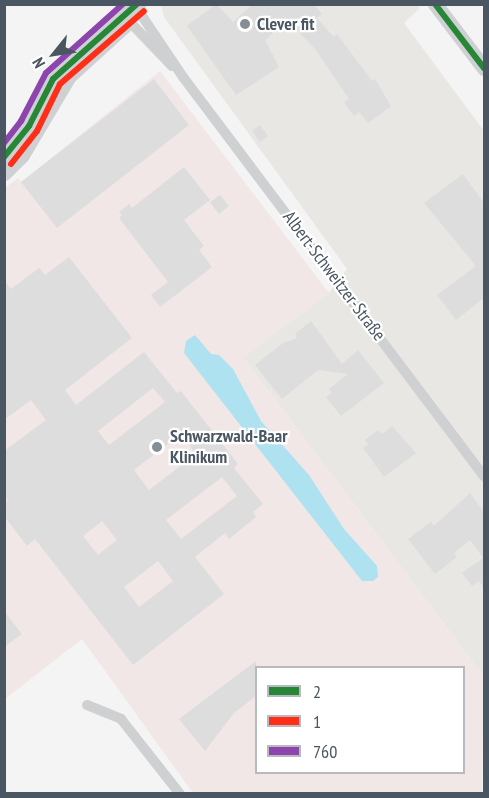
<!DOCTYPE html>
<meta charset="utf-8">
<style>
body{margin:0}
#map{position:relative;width:489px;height:798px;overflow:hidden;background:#f4f4f4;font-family:"PT Sans Narrow",sans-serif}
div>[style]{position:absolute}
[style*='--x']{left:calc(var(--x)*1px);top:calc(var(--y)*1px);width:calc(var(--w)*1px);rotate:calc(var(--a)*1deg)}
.commercial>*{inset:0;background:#e8e7e3}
.medical>*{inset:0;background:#f1e7e6}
.water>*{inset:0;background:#aee2f0}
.building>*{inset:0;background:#ddddde}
.street>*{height:10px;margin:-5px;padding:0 5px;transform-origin:5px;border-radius:5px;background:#ced0d2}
.secondary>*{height:15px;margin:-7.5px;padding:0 7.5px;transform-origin:7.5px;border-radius:7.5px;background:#ced0d4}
.bus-1>*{height:6px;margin:-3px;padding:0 3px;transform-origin:3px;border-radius:3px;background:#288736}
.bus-2>*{height:6px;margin:-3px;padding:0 3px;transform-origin:3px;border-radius:3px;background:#ff2e17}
.bus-3>*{height:6px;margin:-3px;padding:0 3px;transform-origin:3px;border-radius:3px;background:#8e44ad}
.dots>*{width:16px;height:16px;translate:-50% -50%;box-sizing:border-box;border:3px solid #fff;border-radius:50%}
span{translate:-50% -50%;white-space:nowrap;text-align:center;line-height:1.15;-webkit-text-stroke:4.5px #fff;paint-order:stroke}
.poi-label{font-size:18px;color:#4a5661;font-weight:700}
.left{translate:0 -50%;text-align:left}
.street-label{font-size:18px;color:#4a5661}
.frame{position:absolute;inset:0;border:6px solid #4a5661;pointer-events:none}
.legend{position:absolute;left:255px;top:666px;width:210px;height:108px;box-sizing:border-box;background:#fff;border:2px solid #b7bbc0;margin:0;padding:8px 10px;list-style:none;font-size:18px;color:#4a5661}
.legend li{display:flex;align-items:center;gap:12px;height:30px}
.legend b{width:30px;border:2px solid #b7bbc0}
.north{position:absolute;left:24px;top:24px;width:60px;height:60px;-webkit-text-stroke:4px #fff;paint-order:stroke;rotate:240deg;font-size:16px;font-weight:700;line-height:24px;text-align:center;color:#4a5661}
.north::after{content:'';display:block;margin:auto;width:21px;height:27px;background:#4a5661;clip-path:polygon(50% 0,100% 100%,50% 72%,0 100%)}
</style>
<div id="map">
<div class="commercial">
<div style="clip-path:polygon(161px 5px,417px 5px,420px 8px,404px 23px,484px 131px,484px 677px,243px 357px,329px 293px,347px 269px,164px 17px)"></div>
</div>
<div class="medical">
<div style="clip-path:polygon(evenodd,160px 71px,329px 293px,243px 357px,484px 677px,482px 794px,193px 793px,82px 639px,5px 699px,5px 188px,18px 178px,21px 182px,160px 71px,256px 668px,464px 668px,464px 772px,256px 772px,256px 668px)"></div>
</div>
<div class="water">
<div style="clip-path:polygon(195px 335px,211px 354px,219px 355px,233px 369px,261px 421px,309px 475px,344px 529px,377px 566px,378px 577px,373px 581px,362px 581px,184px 353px,186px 341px)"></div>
</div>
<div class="building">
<div style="clip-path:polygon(216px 4px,233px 22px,253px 4px,314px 4px,322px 14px,317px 18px,334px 37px,337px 34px,372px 81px,375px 79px,391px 106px,368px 123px,359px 112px,354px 116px,344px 102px,349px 99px,316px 50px,288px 20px,265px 40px,279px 67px,236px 95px,187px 26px)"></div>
<div style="clip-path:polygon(154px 79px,189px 125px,57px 228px,21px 182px)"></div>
<div style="clip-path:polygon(260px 125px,268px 136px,260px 142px,252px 131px)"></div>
<div style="clip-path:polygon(184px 167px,210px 200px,184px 220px,204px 246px,199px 250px,212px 267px,160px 307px,151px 295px,168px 282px,119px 218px,122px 215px,119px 212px,129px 204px,132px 208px)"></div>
<div style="clip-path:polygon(463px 174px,484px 203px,484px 298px,456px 320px,437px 295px,476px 266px,424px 203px)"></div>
<div style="clip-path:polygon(220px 195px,229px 206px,219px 214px,210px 202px)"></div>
<div style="clip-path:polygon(evenodd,69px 257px,132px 338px,65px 390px,76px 405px,144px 352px,177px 393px,181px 391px,238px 464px,234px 468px,263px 504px,253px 512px,256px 517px,229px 539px,225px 533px,195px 557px,224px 594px,133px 665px,35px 539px,27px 546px,4px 516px,4px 503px,8px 500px,4px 495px,4px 451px,46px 420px,31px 400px,4px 420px,4px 280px,11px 289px,39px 268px,45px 275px,69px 257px,153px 388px,165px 402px,109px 445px,98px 431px,153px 388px,69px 257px,181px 434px,196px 454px,149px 490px,134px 470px,181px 434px,69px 257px,222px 477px,237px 496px,181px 539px,166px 520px,222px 477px,69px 257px,102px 521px,117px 540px,98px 555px,83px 536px,102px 521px,69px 257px,158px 561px,173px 581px,139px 607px,124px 587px,158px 561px)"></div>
<div style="clip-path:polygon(311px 321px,342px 364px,358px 350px,384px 383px,341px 416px,326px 397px,332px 393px,329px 389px,348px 374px,318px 370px,282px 399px,255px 365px,283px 343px,297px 338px,295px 334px)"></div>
<div style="clip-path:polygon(392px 426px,416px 453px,384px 477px,363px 448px,368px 444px,365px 440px,378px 430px,382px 434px)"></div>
<div style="clip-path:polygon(470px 493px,484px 512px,484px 588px,479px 581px,472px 586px,462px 573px,483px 558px,470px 540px,454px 553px,457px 557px,435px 574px,408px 539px,431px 522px,434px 526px)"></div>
<div style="clip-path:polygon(4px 611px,22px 634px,4px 647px)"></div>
<div style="clip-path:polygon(256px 661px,256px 696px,234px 713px,205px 751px,179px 719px)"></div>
</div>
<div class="street">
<div style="--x:136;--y:7;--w:84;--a:56.1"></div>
<div style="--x:183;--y:77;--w:500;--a:53"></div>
<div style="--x:127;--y:19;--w:65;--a:46.2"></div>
<div style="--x:87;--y:705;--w:37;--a:22"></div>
<div style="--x:121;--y:719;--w:95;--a:51.8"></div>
</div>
<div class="secondary">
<div style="--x:435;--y:4;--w:81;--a:52.6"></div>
<div style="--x:4;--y:158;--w:41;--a:-52"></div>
<div style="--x:29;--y:126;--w:53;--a:-62.9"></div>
<div style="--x:53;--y:79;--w:23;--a:-49"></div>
<div style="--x:68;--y:62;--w:91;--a:-39.6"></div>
<div style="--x:4;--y:173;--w:25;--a:-45"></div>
<div style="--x:22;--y:155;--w:92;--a:-59.3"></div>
<div style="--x:69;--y:76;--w:74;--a:-42.3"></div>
<div style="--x:124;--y:26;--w:16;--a:-63"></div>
</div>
<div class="bus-1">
<div style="--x:435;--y:4;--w:81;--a:52.6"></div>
<div style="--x:4;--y:157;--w:40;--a:-51"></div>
<div style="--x:29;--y:126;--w:53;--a:-62.9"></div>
<div style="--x:53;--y:79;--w:113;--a:-41.8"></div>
</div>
<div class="bus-2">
<div style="--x:11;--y:164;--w:42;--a:-51.8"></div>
<div style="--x:37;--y:131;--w:52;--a:-63.9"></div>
<div style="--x:60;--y:84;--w:111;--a:-41"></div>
</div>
<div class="bus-3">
<div style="--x:4;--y:143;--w:28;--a:-52"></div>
<div style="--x:21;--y:121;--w:54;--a:-62.5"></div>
<div style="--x:46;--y:73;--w:103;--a:-41.9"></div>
</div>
<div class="dots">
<div style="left:245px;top:24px;background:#868d94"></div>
<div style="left:157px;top:447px;background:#868d94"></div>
</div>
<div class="poi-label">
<span class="left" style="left:257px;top:24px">Clever fit</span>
<span class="left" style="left:170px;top:447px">Schwarzwald-Baar<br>Klinikum</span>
</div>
<div class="street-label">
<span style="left:334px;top:276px;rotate:53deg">Albert-Schweitzer-Straße</span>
</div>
<div class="frame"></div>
<ul class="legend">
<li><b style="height:8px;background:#288736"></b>2</li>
<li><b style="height:8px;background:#ff2e17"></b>1</li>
<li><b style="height:8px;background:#8e44ad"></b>760</li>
</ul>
<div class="north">N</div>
</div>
